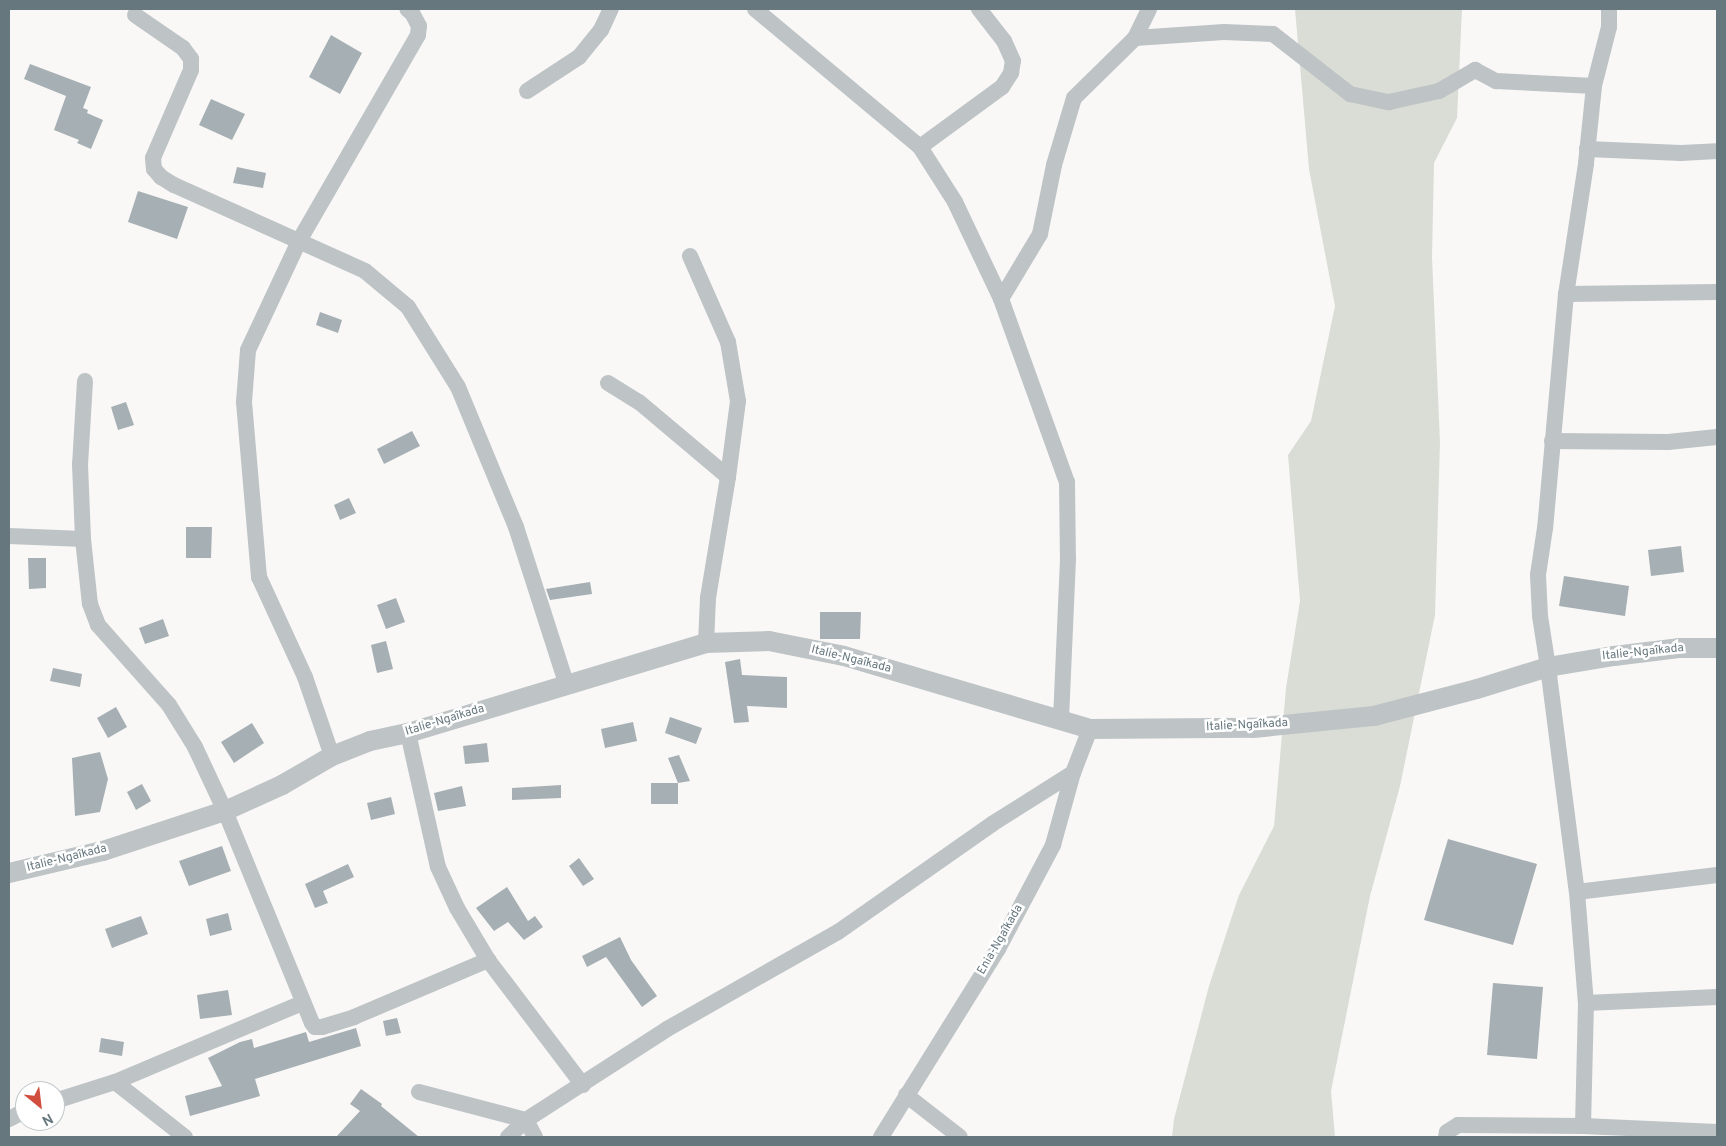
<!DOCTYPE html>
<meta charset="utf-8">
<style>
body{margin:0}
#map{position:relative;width:1726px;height:1146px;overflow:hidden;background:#f9f8f7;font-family:Overpass,sans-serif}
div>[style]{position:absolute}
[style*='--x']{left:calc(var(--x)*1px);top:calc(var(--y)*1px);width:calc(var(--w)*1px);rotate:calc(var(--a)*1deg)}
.green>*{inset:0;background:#d9ddd6}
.building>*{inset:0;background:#a6afb3}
.minor>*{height:16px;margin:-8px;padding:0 8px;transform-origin:8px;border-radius:8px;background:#bec3c6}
.tertiary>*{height:20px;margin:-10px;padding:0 10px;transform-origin:10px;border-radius:10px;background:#bec3c6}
span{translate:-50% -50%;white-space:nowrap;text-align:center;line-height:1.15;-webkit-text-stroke:5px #fff;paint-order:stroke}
.street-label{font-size:12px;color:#66777e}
.frame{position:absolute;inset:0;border:10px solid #66777e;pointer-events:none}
.north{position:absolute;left:15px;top:1081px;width:50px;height:50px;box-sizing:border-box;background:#fff;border:1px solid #c2c9cb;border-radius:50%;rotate:151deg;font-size:14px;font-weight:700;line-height:20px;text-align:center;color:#66777e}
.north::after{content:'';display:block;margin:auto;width:18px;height:22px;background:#d14e3e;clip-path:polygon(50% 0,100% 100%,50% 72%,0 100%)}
</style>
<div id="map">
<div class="green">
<div style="clip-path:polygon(1295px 9px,1462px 9px,1457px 118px,1434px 163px,1432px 257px,1440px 442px,1435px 615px,1400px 786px,1370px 896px,1331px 1091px,1335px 1137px,1172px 1137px,1174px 1119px,1209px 986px,1239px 895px,1274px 826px,1286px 688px,1300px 601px,1288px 455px,1311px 421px,1335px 306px,1309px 169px)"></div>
</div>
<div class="building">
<div style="clip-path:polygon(331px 35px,362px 53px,340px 94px,309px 77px)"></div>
<div style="clip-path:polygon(30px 64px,91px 87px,83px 108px,88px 110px,87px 113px,103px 120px,91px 149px,77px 143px,79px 140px,54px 130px,66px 96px,24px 79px)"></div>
<div style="clip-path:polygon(211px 99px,245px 114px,232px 140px,199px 125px)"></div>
<div style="clip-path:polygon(237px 167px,266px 173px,263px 188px,233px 183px)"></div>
<div style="clip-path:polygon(138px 191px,188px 207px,177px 239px,128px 222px)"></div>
<div style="clip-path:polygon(320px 312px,342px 320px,338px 333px,316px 325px)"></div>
<div style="clip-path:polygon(126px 402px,134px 425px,118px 430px,111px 407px)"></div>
<div style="clip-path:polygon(412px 431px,420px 446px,384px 464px,377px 449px)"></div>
<div style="clip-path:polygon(349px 498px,356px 513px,340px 520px,334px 505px)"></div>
<div style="clip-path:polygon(186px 527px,212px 527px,211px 558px,186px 558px)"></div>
<div style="clip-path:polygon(1681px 546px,1684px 572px,1651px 576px,1648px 550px)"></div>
<div style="clip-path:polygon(28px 558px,46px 558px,46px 588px,29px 589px)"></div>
<div style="clip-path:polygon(1564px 576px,1629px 586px,1625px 616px,1559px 606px)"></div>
<div style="clip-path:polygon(590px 582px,592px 594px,550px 600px,546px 589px)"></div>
<div style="clip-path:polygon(396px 598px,405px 622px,386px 629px,377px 605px)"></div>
<div style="clip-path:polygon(820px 612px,861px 612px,860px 639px,820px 639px)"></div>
<div style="clip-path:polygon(163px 619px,169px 636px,145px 644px,139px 628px)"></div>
<div style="clip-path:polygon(386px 641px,393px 669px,377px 673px,371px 645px)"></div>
<div style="clip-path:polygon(740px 659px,742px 675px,787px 677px,787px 708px,747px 706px,749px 722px,734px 723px,725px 662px)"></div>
<div style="clip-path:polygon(53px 668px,82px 674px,80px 687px,50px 681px)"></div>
<div style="clip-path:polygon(116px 707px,127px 727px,108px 738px,97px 718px)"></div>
<div style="clip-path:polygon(670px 717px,702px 728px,696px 744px,665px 733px)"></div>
<div style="clip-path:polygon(633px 722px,637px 741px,605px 748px,601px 729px)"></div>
<div style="clip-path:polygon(252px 723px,264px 743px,234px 763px,221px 742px)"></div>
<div style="clip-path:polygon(487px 743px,489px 762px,465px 764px,463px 746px)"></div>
<div style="clip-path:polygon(100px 752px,108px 779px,100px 812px,75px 816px,72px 758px)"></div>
<div style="clip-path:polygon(679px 755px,690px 781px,678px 783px,668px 758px)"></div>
<div style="clip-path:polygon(651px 783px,678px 783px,678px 804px,651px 804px)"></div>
<div style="clip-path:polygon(142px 784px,151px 801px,136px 810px,127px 792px)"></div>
<div style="clip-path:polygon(561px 785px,561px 798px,512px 800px,512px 788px)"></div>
<div style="clip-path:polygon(462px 786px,466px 806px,438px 811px,434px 793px)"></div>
<div style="clip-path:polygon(391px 797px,395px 814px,371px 820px,367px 803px)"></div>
<div style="clip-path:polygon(1448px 839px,1537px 864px,1513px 945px,1424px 920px)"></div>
<div style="clip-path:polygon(222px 846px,231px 871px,189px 886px,179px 861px)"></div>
<div style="clip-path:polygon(579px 858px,594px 879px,583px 886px,569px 866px)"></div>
<div style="clip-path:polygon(348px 864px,354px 877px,323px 891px,328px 903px,315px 908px,305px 884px)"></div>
<div style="clip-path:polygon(507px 887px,528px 921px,535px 916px,543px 927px,524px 940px,508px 922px,494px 931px,476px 908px)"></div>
<div style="clip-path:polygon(228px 913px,232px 930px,210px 936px,206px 919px)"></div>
<div style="clip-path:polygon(141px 916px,148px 934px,112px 948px,105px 929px)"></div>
<div style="clip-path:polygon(620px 937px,631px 960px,657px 996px,642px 1007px,606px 957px,587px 967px,582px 956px)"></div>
<div style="clip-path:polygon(1493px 983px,1543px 987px,1537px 1059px,1487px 1055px)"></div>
<div style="clip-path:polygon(228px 990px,232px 1015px,200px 1019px,197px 995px)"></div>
<div style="clip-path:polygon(397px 1018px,401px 1033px,386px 1036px,383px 1021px)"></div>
<div style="clip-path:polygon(356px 1028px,361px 1046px,255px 1079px,260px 1096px,190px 1116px,185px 1096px,222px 1086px,208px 1058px,240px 1042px,252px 1039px,254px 1048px,306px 1032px,309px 1042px)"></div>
<div style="clip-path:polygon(101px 1038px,124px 1042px,122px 1056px,99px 1052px)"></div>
<div style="clip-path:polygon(361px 1089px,382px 1104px,381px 1106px,419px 1137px,336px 1137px,360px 1111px,350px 1104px)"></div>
</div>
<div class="minor">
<div style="--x:755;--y:9;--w:215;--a:39.9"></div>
<div style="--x:920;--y:147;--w:65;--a:57.5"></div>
<div style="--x:955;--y:202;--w:107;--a:64.6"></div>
<div style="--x:1001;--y:299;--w:195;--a:70.2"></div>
<div style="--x:1067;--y:482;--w:77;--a:89.3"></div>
<div style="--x:1068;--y:559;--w:160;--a:92.5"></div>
<div style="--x:1609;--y:9;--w:18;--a:90"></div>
<div style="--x:1609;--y:27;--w:61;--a:104.3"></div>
<div style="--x:1594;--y:86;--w:78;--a:95.9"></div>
<div style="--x:1586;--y:164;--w:132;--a:98.7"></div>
<div style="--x:1566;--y:294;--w:235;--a:95.1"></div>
<div style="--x:1545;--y:528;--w:48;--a:98.5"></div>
<div style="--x:1538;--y:575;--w:41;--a:87.2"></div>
<div style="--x:1540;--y:616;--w:52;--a:81.1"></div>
<div style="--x:1548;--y:667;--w:227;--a:82.7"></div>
<div style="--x:1577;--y:892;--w:111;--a:85.4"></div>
<div style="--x:1586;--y:1003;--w:123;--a:91.4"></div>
<div style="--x:1583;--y:1126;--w:134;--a:2.6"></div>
<div style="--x:135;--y:15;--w:58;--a:34.5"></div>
<div style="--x:183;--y:48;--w:14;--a:54"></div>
<div style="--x:191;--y:59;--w:11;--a:90"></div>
<div style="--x:191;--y:70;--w:96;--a:113.4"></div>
<div style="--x:153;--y:158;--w:11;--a:85"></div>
<div style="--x:154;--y:169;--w:11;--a:49"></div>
<div style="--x:161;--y:177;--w:15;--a:32"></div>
<div style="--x:174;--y:185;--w:209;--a:24.2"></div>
<div style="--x:365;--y:271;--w:56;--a:39.9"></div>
<div style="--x:408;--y:307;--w:94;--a:58"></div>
<div style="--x:458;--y:387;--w:152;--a:67.5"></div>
<div style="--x:516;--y:527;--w:164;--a:72.2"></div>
<div style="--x:1135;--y:38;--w:89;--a:-3.9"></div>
<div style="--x:1224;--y:32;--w:49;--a:2.3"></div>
<div style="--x:1273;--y:34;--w:98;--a:37.9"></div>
<div style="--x:1350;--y:94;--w:40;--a:12"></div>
<div style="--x:1389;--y:102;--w:51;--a:-12.4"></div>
<div style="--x:1439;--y:91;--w:42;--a:-30.3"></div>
<div style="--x:1475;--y:70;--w:24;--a:28"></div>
<div style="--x:1496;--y:81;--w:98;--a:2.9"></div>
<div style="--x:527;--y:91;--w:62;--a:-33.2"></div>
<div style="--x:579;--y:57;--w:35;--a:-51"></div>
<div style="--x:601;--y:30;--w:23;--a:-65"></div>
<div style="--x:920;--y:147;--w:102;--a:-36.2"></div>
<div style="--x:1002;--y:87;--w:17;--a:-57"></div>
<div style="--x:1011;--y:73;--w:12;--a:-81"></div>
<div style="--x:1013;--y:61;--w:22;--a:-114"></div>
<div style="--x:1004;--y:41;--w:41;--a:-128"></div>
<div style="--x:1587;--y:149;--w:94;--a:2.4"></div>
<div style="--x:1681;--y:153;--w:36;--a:-3"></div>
<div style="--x:690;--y:256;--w:94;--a:66.2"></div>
<div style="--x:728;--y:342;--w:60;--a:80.4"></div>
<div style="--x:738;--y:401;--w:77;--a:97.5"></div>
<div style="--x:728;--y:477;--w:123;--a:99.4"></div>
<div style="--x:708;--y:598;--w:45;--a:92.5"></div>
<div style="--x:1566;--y:294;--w:151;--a:-0.8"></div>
<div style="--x:1001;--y:299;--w:76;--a:-59"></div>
<div style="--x:1040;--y:234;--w:70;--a:-78.5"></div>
<div style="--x:1054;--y:165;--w:70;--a:-73.4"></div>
<div style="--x:1074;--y:98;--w:86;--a:-44.5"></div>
<div style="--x:1135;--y:38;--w:32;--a:-64"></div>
<div style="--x:85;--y:381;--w:83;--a:93.4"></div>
<div style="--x:80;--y:464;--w:75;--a:87.7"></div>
<div style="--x:83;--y:539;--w:65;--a:83.9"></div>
<div style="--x:90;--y:604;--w:22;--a:69"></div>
<div style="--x:98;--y:625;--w:107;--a:48.4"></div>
<div style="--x:169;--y:705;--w:49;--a:58.2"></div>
<div style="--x:195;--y:747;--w:71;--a:64.9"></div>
<div style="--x:225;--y:811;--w:229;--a:67.7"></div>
<div style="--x:312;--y:1023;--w:5;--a:53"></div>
<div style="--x:315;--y:1027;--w:7;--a:0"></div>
<div style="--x:322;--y:1027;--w:34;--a:-17"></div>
<div style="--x:354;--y:1017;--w:146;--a:-23"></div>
<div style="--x:608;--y:383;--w:36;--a:32"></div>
<div style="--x:639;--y:402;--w:116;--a:40.1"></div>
<div style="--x:1552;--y:441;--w:116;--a:0.5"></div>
<div style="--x:1668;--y:442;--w:49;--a:-5.8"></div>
<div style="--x:9;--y:536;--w:74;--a:2.3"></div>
<div style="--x:408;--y:733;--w:137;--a:77.4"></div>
<div style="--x:438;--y:867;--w:45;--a:65.1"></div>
<div style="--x:457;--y:908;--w:61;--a:59.2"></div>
<div style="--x:488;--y:960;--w:157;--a:52.8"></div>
<div style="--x:332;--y:756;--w:83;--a:-108.9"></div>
<div style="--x:305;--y:677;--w:110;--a:-114.7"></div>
<div style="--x:259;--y:577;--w:176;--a:-94.9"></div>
<div style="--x:244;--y:402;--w:52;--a:-85.6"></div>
<div style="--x:248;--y:350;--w:120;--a:-64.9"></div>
<div style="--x:299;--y:241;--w:238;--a:-60"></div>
<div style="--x:418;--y:35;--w:9;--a:-84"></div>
<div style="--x:419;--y:26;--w:15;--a:-118"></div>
<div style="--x:412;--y:13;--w:6;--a:-141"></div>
<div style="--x:1577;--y:892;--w:141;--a:-6.9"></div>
<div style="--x:1586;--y:1003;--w:131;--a:-2.6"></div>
<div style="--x:115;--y:1082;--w:89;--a:38.2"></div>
<div style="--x:419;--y:1092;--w:111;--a:14.7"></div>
<div style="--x:526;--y:1120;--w:19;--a:62"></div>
<div style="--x:906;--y:1095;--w:68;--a:37.9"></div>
<div style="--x:55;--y:1101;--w:63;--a:-17.6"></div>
<div style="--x:115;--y:1082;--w:203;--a:-22.9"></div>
<div style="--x:9;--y:1119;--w:18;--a:-27"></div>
<div style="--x:508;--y:1137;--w:25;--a:-43"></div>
<div style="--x:526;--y:1120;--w:168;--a:-32.8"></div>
<div style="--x:667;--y:1029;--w:197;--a:-29.6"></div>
<div style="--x:838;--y:932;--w:188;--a:-35"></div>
<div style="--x:992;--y:824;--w:96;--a:-32.2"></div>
<div style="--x:881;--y:1137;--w:221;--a:-58.1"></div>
<div style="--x:998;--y:949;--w:118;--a:-62.1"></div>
<div style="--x:1053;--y:845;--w:75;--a:-74.5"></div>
<div style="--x:1073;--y:773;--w:47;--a:-68.9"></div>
<div style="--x:1446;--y:1137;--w:5;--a:-79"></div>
<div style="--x:1447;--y:1132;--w:13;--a:-32"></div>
<div style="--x:1458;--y:1125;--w:125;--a:0.5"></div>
</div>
<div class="tertiary">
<div style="--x:9;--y:873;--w:97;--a:-13.2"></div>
<div style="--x:103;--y:851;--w:128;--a:-18.2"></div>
<div style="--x:225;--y:811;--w:63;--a:-24.5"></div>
<div style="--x:282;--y:785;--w:58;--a:-30.1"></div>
<div style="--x:332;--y:756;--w:41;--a:-21.5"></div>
<div style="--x:370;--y:741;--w:39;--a:-12"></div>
<div style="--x:408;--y:733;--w:311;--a:-16.8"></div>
<div style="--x:706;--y:643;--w:63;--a:-1.8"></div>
<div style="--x:769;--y:641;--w:76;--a:11.3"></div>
<div style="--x:844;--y:656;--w:257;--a:16.5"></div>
<div style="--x:1090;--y:729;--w:163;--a:-0.4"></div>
<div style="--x:1253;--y:728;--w:122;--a:-5.7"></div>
<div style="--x:1374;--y:716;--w:106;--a:-14.7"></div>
<div style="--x:1477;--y:689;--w:74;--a:-17.2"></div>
<div style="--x:1548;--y:667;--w:67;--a:-9.5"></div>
<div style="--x:1614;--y:656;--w:65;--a:-7"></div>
<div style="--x:1679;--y:648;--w:38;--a:0"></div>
</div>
<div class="street-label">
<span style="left:1643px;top:653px;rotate:-6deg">Italie-Ngaîkada</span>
<span style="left:851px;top:660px;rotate:14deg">Italie-Ngaîkada</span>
<span style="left:445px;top:721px;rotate:-17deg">Italie-Ngaîkada</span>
<span style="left:1247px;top:726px;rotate:-3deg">Italie-Ngaîkada</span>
<span style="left:67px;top:859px;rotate:-14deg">Italie-Ngaîkada</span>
<span style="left:1001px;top:940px;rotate:-60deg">Enia-Ngaîkada</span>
</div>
<div class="frame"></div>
<div class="north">N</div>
</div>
